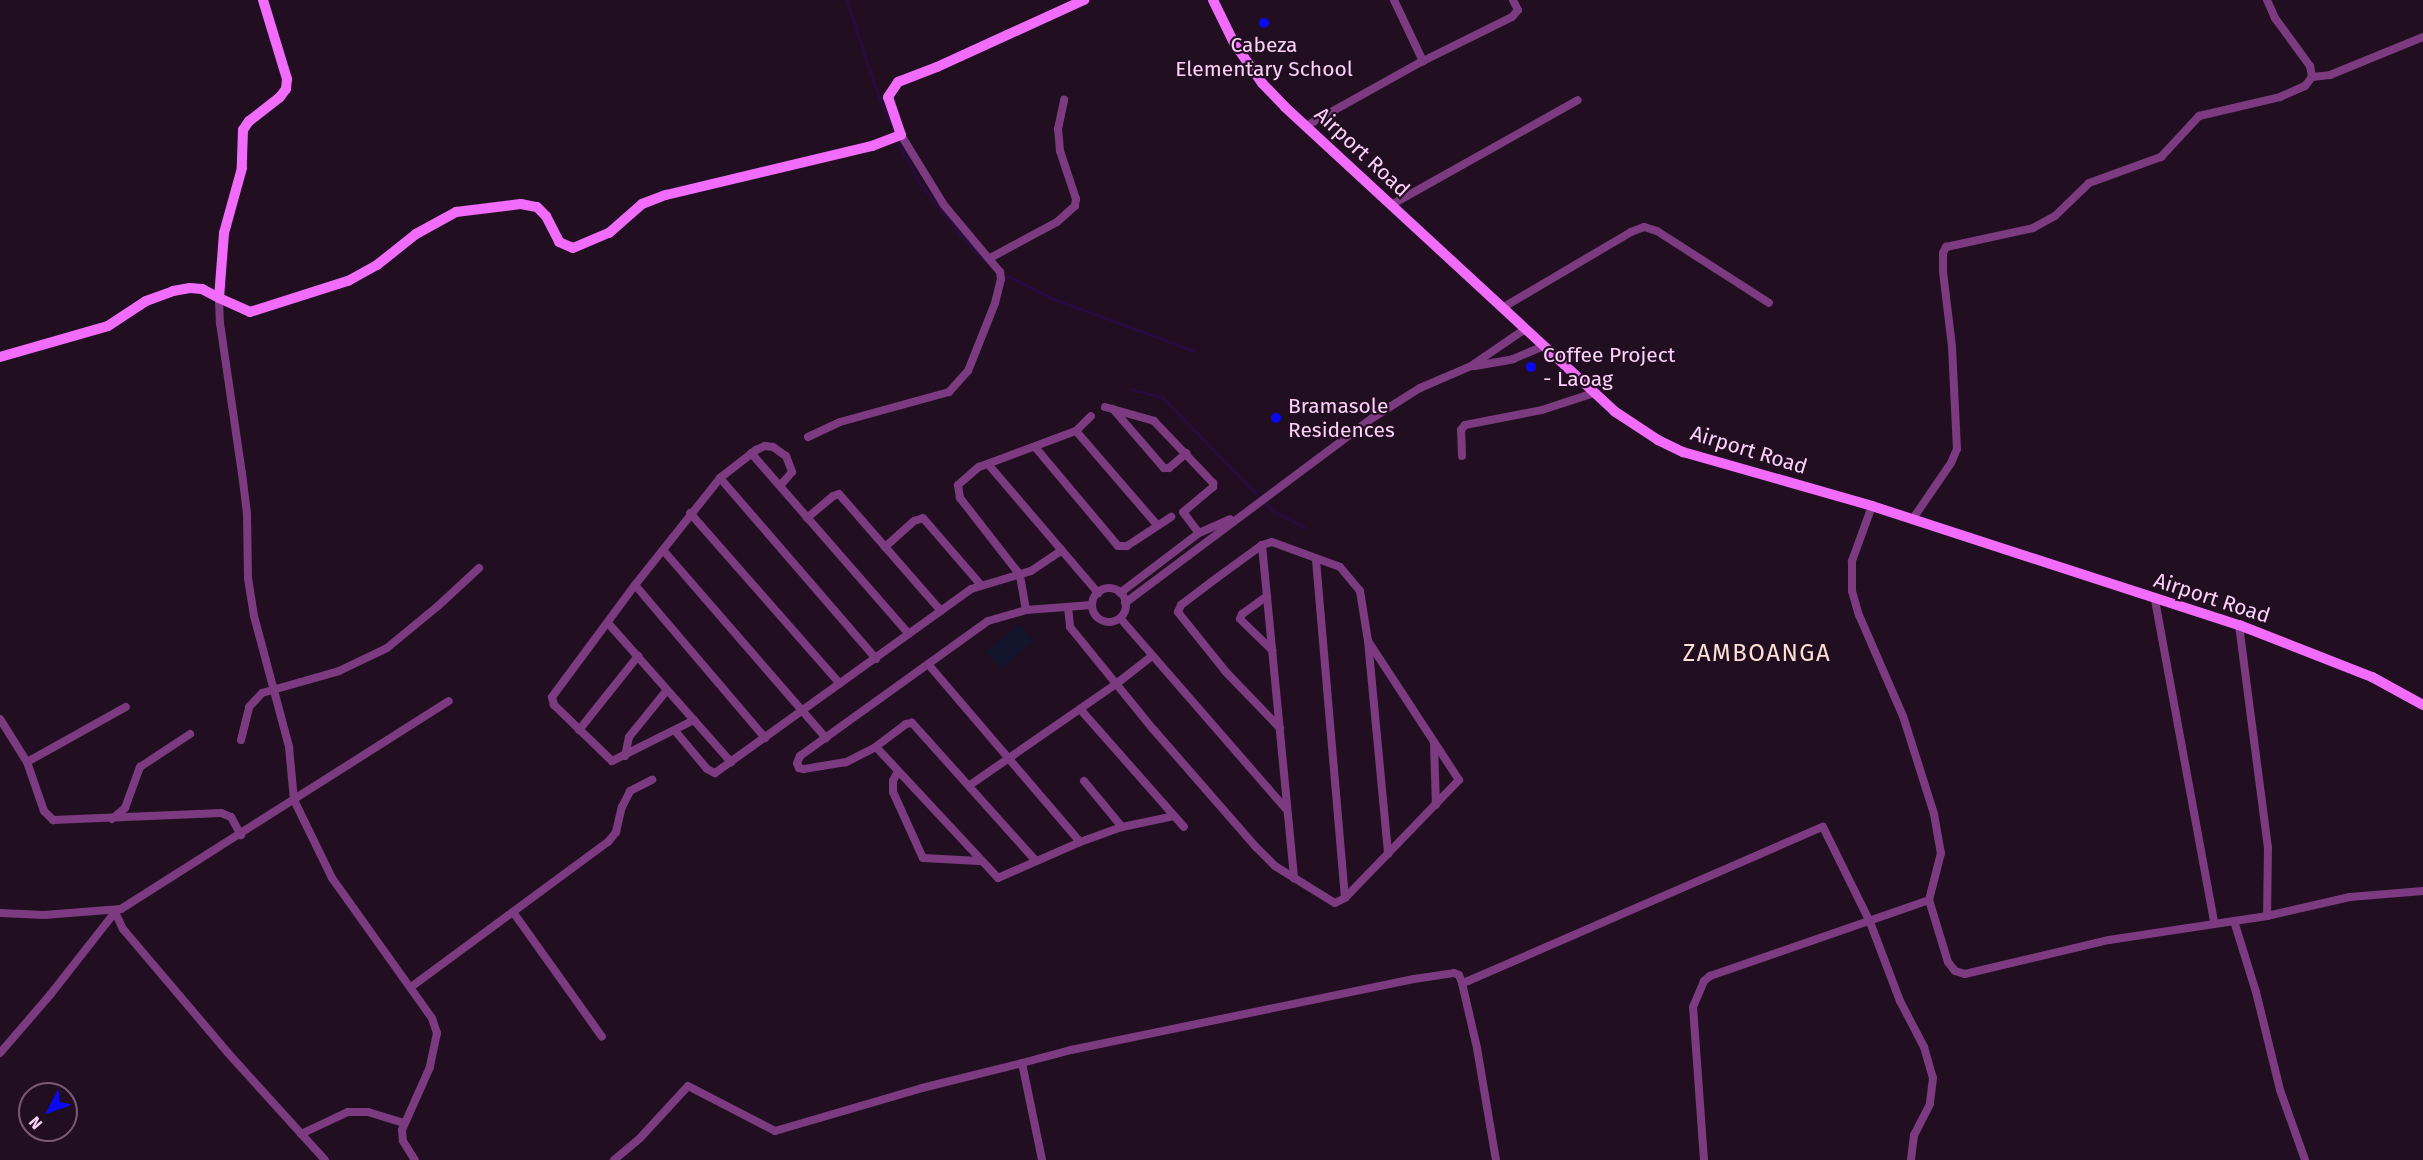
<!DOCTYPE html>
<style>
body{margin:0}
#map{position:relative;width:2423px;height:1160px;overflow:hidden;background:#220e21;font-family:"Fira Sans",sans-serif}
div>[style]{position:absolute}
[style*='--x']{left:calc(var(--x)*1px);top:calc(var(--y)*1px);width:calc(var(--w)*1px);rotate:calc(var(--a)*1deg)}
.green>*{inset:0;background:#12152c}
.stream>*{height:3px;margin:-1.5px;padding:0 1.5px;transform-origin:1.5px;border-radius:1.5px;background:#270b3f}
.street>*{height:8px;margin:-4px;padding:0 4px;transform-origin:4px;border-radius:4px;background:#7c3b80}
.street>.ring{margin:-4px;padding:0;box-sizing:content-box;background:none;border:8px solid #7c3b80;border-radius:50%}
.secondary>*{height:10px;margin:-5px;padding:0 5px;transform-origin:5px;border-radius:5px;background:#f16cfa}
.dots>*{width:16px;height:16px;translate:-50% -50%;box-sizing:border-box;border:3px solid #220e21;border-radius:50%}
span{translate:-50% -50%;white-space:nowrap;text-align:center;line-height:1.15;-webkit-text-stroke:4.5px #220e21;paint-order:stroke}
.poi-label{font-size:21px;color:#fdd1fc}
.left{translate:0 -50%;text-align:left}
.street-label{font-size:21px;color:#fdd1fc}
.quarter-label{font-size:24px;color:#fedfd3;letter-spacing:1.5px}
.north{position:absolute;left:18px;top:1082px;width:60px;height:60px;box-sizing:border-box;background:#220e21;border:2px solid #7a5c79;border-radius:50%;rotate:229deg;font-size:16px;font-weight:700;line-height:24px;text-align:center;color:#fdd1fc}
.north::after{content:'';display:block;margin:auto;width:21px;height:27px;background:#0b08f3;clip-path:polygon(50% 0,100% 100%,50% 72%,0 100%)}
</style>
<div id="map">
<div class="green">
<div style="clip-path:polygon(1019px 624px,1034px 641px,1001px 669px,986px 652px)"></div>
</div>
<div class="stream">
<div style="--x:847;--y:0;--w:67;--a:72.6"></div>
<div style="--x:867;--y:64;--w:63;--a:69.6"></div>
<div style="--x:898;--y:143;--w:44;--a:61.7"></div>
<div style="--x:919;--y:182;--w:74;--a:51.6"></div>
<div style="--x:965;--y:240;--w:28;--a:46"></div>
<div style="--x:1008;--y:276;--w:48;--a:27.1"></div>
<div style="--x:1051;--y:298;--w:153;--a:20.3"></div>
<div style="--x:1130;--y:389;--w:33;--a:14"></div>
<div style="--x:1162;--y:397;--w:159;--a:45.8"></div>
<div style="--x:1273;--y:511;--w:37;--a:27"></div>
</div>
<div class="street">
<div style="--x:1394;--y:0;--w:68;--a:64.6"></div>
<div style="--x:2312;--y:77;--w:18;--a:-6"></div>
<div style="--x:2330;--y:75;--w:100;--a:-22.2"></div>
<div style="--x:1306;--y:126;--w:134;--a:-29.1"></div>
<div style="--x:1423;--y:61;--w:99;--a:-26.3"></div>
<div style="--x:1512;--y:17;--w:9;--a:-49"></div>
<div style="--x:1518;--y:10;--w:11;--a:-117"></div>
<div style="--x:1391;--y:205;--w:214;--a:-29.3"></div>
<div style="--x:990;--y:258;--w:76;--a:-28.2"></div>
<div style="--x:1057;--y:222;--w:24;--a:-42"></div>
<div style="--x:1075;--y:206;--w:7;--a:-82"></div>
<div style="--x:1076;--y:199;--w:51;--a:-108.4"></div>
<div style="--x:1060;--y:151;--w:22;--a:-95"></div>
<div style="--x:1058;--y:129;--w:30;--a:-78"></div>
<div style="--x:219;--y:298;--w:25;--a:88"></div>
<div style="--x:220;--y:323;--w:152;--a:81.7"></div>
<div style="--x:242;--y:473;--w:41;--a:83"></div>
<div style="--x:247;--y:514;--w:64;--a:89.1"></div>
<div style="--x:248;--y:578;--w:38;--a:81"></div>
<div style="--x:254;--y:616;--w:136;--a:75"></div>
<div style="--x:289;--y:747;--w:53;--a:84.6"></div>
<div style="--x:294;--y:800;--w:87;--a:64"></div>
<div style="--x:332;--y:878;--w:172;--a:54.5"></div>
<div style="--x:432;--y:1018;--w:16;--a:72"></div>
<div style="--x:437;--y:1033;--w:35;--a:102"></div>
<div style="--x:430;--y:1067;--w:69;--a:114"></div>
<div style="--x:402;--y:1130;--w:11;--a:85"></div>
<div style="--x:403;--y:1141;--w:22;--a:58"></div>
<div style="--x:1502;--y:308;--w:150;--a:-30.5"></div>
<div style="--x:1631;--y:232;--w:14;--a:-21"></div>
<div style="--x:1644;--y:227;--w:14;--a:17"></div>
<div style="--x:1657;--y:231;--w:133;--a:32.7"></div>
<div style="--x:1475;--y:366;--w:39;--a:-10"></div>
<div style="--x:1513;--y:359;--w:34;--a:-23"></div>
<div style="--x:1105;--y:407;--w:51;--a:15.9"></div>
<div style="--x:1154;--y:421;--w:86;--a:46.4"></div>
<div style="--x:1213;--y:483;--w:4;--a:90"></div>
<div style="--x:1213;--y:487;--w:39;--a:140"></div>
<div style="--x:1183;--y:512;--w:26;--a:53"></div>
<div style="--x:1113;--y:409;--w:78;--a:49.2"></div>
<div style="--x:1164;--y:468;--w:5;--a:0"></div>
<div style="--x:1169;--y:468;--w:23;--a:-41"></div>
<div style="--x:1076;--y:431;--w:124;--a:49.2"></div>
<div style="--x:808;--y:437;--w:35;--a:-25"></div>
<div style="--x:840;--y:422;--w:113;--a:-15.4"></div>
<div style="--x:949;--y:392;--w:28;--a:-48"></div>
<div style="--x:968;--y:371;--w:73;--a:-68.3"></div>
<div style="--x:995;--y:303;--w:25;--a:-76"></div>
<div style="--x:1001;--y:279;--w:7;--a:-98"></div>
<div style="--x:1000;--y:272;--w:87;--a:-129.9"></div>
<div style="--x:944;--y:205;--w:82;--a:-121.6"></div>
<div style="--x:1035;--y:447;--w:129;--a:50"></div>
<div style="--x:1118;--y:546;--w:9;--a:0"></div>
<div style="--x:1127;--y:546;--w:53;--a:-33.4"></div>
<div style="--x:751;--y:453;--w:240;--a:48.9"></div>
<div style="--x:1462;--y:456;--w:26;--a:-92"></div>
<div style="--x:1461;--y:430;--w:6;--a:-51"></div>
<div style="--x:1465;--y:425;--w:78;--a:-11"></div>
<div style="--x:1542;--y:410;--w:55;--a:-18.1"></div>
<div style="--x:988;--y:464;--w:170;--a:49.5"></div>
<div style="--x:720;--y:478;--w:239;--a:49.2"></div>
<div style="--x:1872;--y:506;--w:59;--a:110"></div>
<div style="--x:1852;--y:561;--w:30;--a:90"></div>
<div style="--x:1852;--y:591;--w:25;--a:74"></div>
<div style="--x:1859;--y:615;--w:110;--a:66.5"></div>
<div style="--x:1903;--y:716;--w:103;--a:72.4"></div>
<div style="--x:1934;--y:814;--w:40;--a:80"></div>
<div style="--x:1941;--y:853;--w:49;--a:104.3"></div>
<div style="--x:1929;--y:900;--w:65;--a:73"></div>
<div style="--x:1948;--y:962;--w:11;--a:52"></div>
<div style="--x:1955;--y:971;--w:10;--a:17"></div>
<div style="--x:1965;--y:974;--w:148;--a:-13.3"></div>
<div style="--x:2109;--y:940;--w:160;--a:-8.6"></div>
<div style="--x:2267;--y:916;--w:85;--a:-12.9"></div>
<div style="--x:2350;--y:897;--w:73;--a:-4.7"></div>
<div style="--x:690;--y:513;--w:227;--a:48.7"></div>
<div style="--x:807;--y:518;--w:34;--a:-40"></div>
<div style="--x:833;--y:496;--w:6;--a:-18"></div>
<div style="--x:839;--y:494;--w:155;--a:48.9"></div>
<div style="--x:1912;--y:520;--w:69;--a:-55.6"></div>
<div style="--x:1951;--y:463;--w:15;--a:-67"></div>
<div style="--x:1957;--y:449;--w:102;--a:-92.8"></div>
<div style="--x:1952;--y:347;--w:77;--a:-96.8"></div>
<div style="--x:1943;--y:271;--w:18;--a:-90"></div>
<div style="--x:1943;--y:253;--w:7;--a:-63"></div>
<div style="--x:1946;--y:247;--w:89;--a:-12.3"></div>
<div style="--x:2033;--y:228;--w:25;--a:-29"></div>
<div style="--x:2055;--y:216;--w:47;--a:-44.1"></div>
<div style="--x:2089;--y:183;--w:77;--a:-19.9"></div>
<div style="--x:2161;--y:157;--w:56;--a:-47.2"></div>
<div style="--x:2199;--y:116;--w:83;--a:-13.2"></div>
<div style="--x:2280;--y:97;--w:27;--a:-24"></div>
<div style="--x:2305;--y:86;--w:11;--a:-52"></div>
<div style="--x:2312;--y:77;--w:11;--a:-100"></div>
<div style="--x:2310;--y:66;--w:59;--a:-126.1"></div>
<div style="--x:2275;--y:18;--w:20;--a:-114"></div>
<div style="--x:1262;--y:545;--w:335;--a:84.5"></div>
<div style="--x:885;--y:547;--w:39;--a:-42"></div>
<div style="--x:914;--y:521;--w:9;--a:-18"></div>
<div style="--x:923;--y:518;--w:89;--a:49.1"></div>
<div style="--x:663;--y:550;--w:249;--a:49.1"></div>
<div style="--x:1316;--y:560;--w:339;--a:85.1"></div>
<div style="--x:635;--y:585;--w:201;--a:49.6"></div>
<div class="ring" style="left:1092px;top:588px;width:26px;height:26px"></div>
<div style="--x:1120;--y:593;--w:99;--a:-37.2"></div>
<div style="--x:1199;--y:533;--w:34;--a:-24"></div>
<div style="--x:1267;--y:596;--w:31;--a:144"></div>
<div style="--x:1242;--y:614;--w:5;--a:112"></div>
<div style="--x:1240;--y:619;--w:45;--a:44.1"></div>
<div style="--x:2155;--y:600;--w:328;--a:79.6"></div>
<div style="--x:1125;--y:603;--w:311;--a:-36.8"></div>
<div style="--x:1374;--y:417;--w:54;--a:-32.2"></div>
<div style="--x:1420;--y:388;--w:56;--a:-23.3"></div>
<div style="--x:1471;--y:366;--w:65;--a:-34.4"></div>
<div style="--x:1068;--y:607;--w:20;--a:84"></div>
<div style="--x:1070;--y:627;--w:132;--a:50.9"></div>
<div style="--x:1153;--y:729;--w:157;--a:48.9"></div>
<div style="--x:1256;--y:847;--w:27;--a:45"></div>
<div style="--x:1275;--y:866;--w:70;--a:31.7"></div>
<div style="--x:1335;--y:903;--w:11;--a:-27"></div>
<div style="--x:1345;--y:898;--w:164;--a:-46"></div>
<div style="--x:1459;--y:780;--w:166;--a:-123.2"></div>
<div style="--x:1026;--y:610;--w:36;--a:-100"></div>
<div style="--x:1020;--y:575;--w:98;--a:-127.9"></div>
<div style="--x:960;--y:498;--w:13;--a:-99"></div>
<div style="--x:958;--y:485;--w:28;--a:-41"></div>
<div style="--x:979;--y:467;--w:103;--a:-20.4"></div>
<div style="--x:1076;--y:431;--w:21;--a:-45"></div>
<div style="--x:1120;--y:618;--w:254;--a:49"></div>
<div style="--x:608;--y:623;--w:186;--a:48.5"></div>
<div style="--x:2239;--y:625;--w:224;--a:82.6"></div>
<div style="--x:2268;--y:847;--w:69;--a:90.8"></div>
<div style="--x:928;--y:664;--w:234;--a:49.5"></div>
<div style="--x:1080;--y:709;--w:157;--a:48.6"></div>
<div style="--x:0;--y:719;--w:51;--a:57.9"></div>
<div style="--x:27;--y:762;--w:52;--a:70.9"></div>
<div style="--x:44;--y:811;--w:13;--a:45"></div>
<div style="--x:53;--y:820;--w:168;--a:-2.4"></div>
<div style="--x:221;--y:813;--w:11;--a:22"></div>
<div style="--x:231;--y:817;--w:21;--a:61"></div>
<div style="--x:694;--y:720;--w:92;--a:153.4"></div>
<div style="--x:612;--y:761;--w:81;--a:-136"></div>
<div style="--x:554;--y:705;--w:8;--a:-104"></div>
<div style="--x:552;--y:697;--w:139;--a:-53.5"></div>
<div style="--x:635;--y:585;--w:137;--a:-51.5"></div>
<div style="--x:720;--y:478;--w:46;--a:-37.9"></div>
<div style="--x:756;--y:450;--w:10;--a:-24"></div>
<div style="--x:765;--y:446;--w:8;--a:7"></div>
<div style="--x:773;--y:447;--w:16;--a:35"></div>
<div style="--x:786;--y:456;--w:17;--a:69"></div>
<div style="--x:792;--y:472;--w:18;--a:131"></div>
<div style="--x:1280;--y:728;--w:78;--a:-134"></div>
<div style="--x:1226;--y:672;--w:77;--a:-128.7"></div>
<div style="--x:1178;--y:612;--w:8;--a:-67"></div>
<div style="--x:1181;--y:605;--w:46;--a:-37.1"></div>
<div style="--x:1218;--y:577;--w:54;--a:-36"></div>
<div style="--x:1262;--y:545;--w:10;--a:-17"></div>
<div style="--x:1272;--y:542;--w:72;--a:20.2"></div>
<div style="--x:1340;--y:567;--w:31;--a:50"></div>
<div style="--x:1360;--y:591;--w:51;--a:80.9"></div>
<div style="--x:1368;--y:641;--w:214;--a:84.6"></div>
<div style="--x:579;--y:730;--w:95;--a:-51.4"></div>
<div style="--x:676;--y:732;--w:48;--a:50"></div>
<div style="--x:707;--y:769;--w:9;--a:27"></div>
<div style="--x:715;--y:773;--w:315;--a:-35.7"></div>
<div style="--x:971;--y:589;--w:63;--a:-16.7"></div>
<div style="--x:1031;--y:571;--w:37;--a:-34"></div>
<div style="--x:241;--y:740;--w:34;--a:-76"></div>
<div style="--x:249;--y:707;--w:19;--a:-47"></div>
<div style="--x:262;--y:693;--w:80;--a:-15.9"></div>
<div style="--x:339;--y:671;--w:53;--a:-25.6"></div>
<div style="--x:387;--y:648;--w:66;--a:-39.5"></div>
<div style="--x:438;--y:606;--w:56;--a:-42.8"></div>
<div style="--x:1434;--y:743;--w:62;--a:88.2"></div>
<div style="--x:876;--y:747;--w:179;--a:47"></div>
<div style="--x:998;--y:878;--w:90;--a:-23.7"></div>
<div style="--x:1080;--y:842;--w:45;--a:-19.7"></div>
<div style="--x:1122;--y:827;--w:53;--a:-11.9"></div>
<div style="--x:625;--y:756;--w:19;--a:-78"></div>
<div style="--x:629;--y:737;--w:60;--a:-51"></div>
<div style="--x:27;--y:762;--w:113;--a:-29.1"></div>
<div style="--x:898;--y:771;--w:11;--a:117"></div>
<div style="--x:893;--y:781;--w:11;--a:90"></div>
<div style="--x:893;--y:792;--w:72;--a:65.6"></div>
<div style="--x:923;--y:858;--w:56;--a:3.1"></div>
<div style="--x:1084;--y:781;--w:60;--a:50.4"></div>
<div style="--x:970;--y:785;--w:178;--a:-34.7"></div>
<div style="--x:1116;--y:684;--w:46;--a:-37.9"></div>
<div style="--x:112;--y:819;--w:17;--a:-40"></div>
<div style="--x:125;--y:808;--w:44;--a:-69.9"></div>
<div style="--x:140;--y:767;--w:60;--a:-33.4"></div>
<div style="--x:1036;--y:861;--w:186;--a:-131.9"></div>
<div style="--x:912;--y:723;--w:6;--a:171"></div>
<div style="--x:906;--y:724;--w:38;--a:143"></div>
<div style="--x:876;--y:747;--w:34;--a:153"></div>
<div style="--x:846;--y:762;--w:43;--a:170.5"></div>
<div style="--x:804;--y:769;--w:5;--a:-169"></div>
<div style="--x:799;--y:768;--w:5;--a:-112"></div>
<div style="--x:797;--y:763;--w:8;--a:-67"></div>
<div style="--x:800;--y:756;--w:231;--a:-35.7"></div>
<div style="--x:988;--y:621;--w:40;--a:-16"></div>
<div style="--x:1026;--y:610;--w:66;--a:-4.3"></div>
<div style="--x:115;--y:912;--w:19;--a:65"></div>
<div style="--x:123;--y:929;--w:162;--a:49.7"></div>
<div style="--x:228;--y:1053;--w:144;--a:47.8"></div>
<div style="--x:513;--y:912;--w:153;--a:54.5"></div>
<div style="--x:0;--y:913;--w:44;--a:2.6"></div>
<div style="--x:44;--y:915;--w:77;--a:-4.5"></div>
<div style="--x:121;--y:909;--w:388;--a:-32.4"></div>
<div style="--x:2234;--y:921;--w:74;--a:72.8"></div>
<div style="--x:2256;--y:992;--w:101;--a:76.2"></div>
<div style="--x:2280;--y:1090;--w:74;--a:70.3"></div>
<div style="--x:1462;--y:983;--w:67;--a:77"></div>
<div style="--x:1477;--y:1048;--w:114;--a:80.4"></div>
<div style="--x:411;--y:987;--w:245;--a:-36.4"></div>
<div style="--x:608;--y:842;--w:13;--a:-51"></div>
<div style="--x:616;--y:832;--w:26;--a:-77"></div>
<div style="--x:622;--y:807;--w:18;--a:-63"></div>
<div style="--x:630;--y:791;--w:25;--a:-27"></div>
<div style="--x:0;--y:1053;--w:77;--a:-49.2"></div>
<div style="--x:50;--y:995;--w:105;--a:-51.9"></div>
<div style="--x:1022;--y:1063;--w:51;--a:-14.9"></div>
<div style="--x:1071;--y:1050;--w:350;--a:-11.7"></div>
<div style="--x:1414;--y:979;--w:40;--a:-8.5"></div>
<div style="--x:1454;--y:973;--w:5;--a:22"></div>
<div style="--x:1459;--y:975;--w:9;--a:69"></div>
<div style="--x:1462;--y:983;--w:6;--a:-18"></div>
<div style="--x:1468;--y:981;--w:387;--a:-23.5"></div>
<div style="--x:1823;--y:827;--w:106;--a:63.7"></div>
<div style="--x:1870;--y:922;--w:85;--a:69.2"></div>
<div style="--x:1900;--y:1001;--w:52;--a:62.4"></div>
<div style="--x:1924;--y:1047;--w:32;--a:74"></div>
<div style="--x:1933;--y:1078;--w:26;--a:97"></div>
<div style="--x:1930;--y:1104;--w:35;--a:117"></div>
<div style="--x:1914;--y:1135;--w:25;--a:97"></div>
<div style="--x:301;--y:1134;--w:52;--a:-25.1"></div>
<div style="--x:348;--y:1112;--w:20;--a:0"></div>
<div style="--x:368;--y:1112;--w:37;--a:17"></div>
<div style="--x:614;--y:1160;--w:35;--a:-40"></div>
<div style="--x:641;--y:1137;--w:69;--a:-47.3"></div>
<div style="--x:688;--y:1086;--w:98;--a:27.3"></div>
<div style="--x:775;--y:1131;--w:153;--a:-16.3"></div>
<div style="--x:922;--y:1088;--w:103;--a:-14"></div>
<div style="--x:1022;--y:1063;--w:99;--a:78.3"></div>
<div style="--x:1704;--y:1160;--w:153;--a:-94.1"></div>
<div style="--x:1693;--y:1007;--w:28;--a:-67"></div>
<div style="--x:1704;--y:981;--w:8;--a:-40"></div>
<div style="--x:1710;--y:976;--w:232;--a:-19.1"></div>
</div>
<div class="secondary">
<div style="--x:263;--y:0;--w:83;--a:73.1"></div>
<div style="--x:287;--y:79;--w:10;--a:96"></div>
<div style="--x:286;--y:89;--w:10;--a:127"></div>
<div style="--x:280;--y:97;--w:39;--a:142"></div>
<div style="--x:249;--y:121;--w:11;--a:124"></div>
<div style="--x:243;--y:130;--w:38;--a:92"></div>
<div style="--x:242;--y:168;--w:67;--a:105.5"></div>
<div style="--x:224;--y:233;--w:65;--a:94.4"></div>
<div style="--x:219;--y:298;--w:34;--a:24"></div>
<div style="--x:250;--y:312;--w:103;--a:-17.6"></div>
<div style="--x:348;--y:281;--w:33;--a:-29"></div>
<div style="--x:377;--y:265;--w:50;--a:-38.5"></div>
<div style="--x:416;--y:234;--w:46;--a:-28.8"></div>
<div style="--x:456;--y:212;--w:65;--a:-7"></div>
<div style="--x:521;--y:204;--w:16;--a:11"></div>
<div style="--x:537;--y:207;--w:13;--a:45"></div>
<div style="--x:546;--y:216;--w:29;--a:63"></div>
<div style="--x:559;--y:242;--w:15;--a:23"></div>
<div style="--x:573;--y:248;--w:39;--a:-23"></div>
<div style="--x:609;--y:233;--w:44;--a:-41.3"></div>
<div style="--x:642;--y:204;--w:26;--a:-21"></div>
<div style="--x:666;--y:195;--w:212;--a:-13.4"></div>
<div style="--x:872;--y:146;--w:31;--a:-21"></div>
<div style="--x:901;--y:135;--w:40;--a:-108.9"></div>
<div style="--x:888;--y:97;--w:18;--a:-56"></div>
<div style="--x:898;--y:82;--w:42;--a:-21"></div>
<div style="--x:937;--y:67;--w:162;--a:-24.5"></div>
<div style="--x:1213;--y:0;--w:48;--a:64"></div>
<div style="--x:1234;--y:43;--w:49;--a:55"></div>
<div style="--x:1262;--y:83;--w:33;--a:46"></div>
<div style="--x:1285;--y:107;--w:448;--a:42.7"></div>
<div style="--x:1614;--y:411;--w:53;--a:33.4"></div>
<div style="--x:1658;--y:440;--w:28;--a:26"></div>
<div style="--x:1683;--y:452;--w:197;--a:15.9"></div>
<div style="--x:1872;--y:506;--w:386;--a:18"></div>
<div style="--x:2239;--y:625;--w:143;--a:21.4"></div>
<div style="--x:2372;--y:677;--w:58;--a:28.8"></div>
<div style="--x:0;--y:357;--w:112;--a:-16"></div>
<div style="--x:108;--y:326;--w:45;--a:-33.3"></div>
<div style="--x:146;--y:301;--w:29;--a:-20"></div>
<div style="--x:173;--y:291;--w:17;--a:-10"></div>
<div style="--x:190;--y:288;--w:12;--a:5"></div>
<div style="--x:202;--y:289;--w:19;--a:28"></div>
</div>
<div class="dots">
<div style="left:1264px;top:23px;background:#0b08f3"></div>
<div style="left:1531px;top:367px;background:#0b08f3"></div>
<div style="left:1276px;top:418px;background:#0b08f3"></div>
</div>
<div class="poi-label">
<span style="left:1264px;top:57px">Cabeza<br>Elementary School</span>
<span class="left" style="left:1543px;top:367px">Coffee Project<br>- Laoag</span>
<span class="left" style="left:1288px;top:418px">Bramasole<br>Residences</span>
</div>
<div class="street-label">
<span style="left:1362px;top:152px;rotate:43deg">Airport Road</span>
<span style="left:1749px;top:450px;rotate:17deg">Airport Road</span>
<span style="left:2212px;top:598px;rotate:18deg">Airport Road</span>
</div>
<div class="quarter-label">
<span style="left:1757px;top:654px">ZAMBOANGA</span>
</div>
<div class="north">N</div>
</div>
